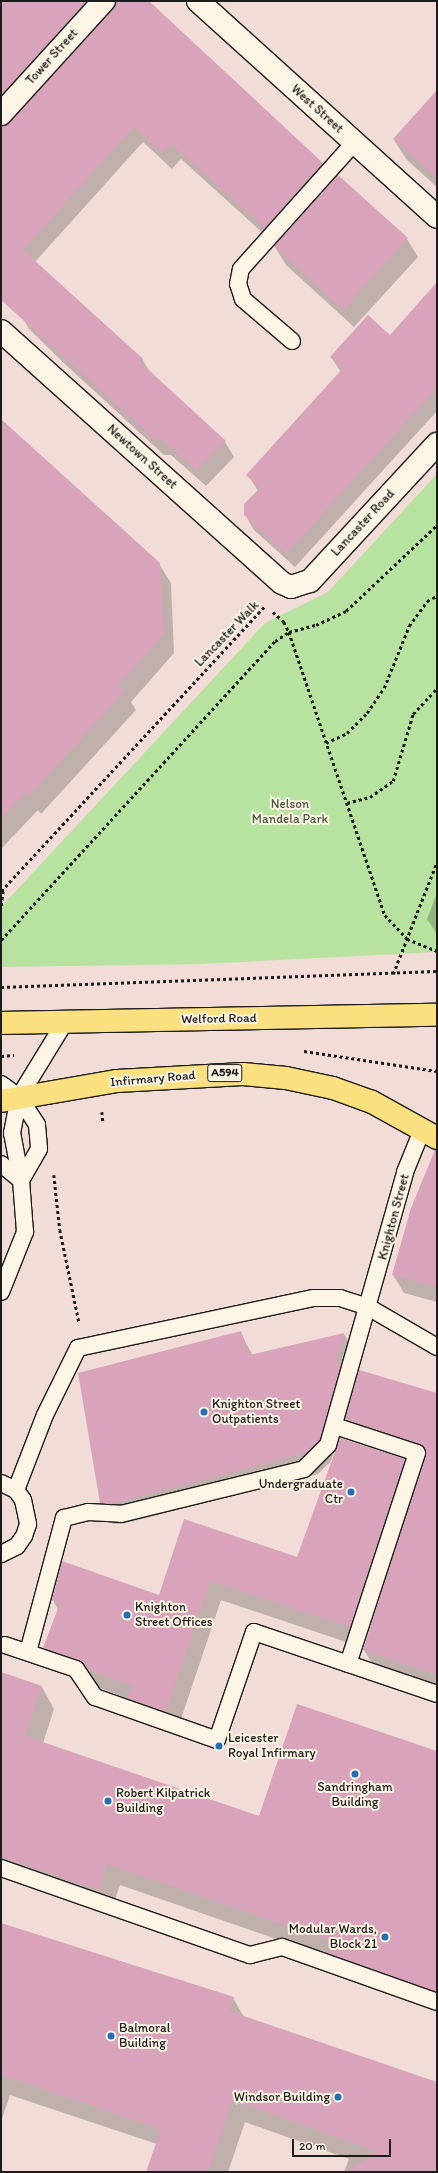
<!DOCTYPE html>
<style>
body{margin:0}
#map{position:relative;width:438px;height:2173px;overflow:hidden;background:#f1dcd8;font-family:Itim,sans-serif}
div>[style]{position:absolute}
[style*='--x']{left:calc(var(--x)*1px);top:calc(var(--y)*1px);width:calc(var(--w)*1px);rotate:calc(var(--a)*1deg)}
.green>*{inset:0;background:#b8e29f}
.shadow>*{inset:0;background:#0003}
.building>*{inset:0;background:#d8a3bb}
.path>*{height:2.5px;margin-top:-1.25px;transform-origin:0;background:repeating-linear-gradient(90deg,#1c1c1c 0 3px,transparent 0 6px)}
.roads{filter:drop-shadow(1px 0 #1c1c1c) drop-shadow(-1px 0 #1c1c1c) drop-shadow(0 1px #1c1c1c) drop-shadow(0 -1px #1c1c1c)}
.service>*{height:16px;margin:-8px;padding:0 8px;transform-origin:8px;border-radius:8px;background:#fcf5e5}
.minor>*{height:22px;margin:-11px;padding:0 11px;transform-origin:11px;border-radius:11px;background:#fcf5e5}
.primary>*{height:22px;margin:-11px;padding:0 11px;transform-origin:11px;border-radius:11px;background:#fbe080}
.dots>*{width:11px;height:11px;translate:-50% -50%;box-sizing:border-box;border:2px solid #fcf5e5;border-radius:50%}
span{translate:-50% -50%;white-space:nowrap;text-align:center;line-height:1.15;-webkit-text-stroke:4px #fcf5e5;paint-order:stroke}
.shield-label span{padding:1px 3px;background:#fcf5e5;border:1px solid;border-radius:3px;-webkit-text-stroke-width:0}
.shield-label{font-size:12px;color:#1c1c1c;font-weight:700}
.street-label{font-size:13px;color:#1c1c1c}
.park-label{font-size:13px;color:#4b5743}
.poi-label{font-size:13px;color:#1c1c1c}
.left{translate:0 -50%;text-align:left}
.right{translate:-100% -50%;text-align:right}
.frame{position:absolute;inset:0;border:2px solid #1c1c1c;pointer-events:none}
.scale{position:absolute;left:292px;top:2139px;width:99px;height:18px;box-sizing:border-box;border:2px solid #1c1c1c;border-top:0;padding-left:5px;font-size:12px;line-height:14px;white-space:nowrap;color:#1c1c1c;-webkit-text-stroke:3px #fcf5e5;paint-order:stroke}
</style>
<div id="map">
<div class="green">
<div style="clip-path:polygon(437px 474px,437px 952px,200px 964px,1px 967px,1px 907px,265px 623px,328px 592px)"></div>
</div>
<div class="shadow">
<div style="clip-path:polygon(1px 1px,147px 1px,322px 164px,331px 180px,274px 243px,181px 159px,172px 169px,143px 142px,35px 262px,142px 358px,150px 373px,225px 442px,234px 457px,206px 486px,171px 455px,164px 455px,66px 365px,29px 329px,20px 313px,1px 293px,1px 152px,115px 6px,110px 4px,1px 101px)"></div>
<div style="clip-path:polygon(437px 114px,437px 187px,406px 159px,394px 140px)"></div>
<div style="clip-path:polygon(407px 239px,418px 257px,354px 327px,286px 265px,275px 247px)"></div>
<div style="clip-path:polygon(437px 284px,437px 411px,295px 567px,253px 529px,245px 514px,258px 491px,248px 475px,341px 372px,331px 357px,390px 336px)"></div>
<div style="clip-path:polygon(1px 420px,159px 564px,171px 583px,174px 653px,131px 702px,136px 710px,41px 814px,38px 810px,1px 849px)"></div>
<div style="clip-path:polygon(437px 893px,437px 934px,427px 919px)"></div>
<div style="clip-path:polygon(437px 1189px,437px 1302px,404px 1293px,393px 1275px)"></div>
<div style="clip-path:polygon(240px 1332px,253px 1356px,344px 1334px,356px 1354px,352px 1386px,331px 1461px,318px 1474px,122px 1524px,113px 1524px,101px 1503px)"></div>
<div style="clip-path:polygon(437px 1394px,437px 1688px,374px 1666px,364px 1650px,425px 1459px,356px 1436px,346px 1419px)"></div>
<div style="clip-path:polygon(404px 1460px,416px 1480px,361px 1647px,221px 1600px,177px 1731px,140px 1718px,129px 1699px,100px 1688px,91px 1680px,56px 1668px,44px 1648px,58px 1610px,53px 1600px,160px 1596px,185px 1520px,298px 1559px)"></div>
<div style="clip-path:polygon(1px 1673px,42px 1687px,54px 1709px,43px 1743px,259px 1818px,437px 1752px,437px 2009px,331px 1958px,120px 1885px,111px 1912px,1px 1874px)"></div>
<div style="clip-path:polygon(1px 1925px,233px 1998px,244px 2017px,437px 2083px,437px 2172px,344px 2172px,349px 2159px,245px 2122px,228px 2172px,147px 2172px,157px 2144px,10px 2095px,1px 2122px)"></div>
</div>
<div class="building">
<div style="clip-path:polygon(1px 1px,87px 1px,1px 95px)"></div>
<div style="clip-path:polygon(116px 1px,149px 1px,323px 163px,265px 228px,171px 144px,162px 153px,134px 127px,23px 250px,142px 358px,140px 362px,226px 441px,196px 471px,162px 439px,154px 439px,1px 300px,1px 126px,10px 122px,113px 9px)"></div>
<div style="clip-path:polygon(437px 90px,437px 178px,393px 139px)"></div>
<div style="clip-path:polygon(338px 175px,408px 238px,343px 310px,274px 246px)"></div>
<div style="clip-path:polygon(437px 282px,437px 388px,286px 554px,244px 515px,244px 504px,260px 488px,246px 475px,343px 368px,330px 357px,368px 315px,390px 335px)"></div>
<div style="clip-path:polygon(1px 419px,160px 563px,164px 634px,118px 686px,126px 690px,29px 796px,26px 792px,1px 819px)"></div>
<div style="clip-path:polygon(435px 1150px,437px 1150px,437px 1287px,392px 1275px,411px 1208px)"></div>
<div style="clip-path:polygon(241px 1331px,250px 1355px,344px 1333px,336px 1363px,341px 1364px,320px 1440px,306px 1453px,110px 1504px,100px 1503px,78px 1373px)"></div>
<div style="clip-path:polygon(359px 1370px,437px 1393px,437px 1675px,363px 1650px,426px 1451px,420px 1444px,345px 1419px)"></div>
<div style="clip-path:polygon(340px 1438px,405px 1459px,350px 1627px,210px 1581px,166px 1712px,128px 1698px,132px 1685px,87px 1669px,79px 1660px,43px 1648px,60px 1603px,52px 1600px,62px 1561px,159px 1595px,184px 1519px,297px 1557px)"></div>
<div style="clip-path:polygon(1px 1672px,42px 1686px,25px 1736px,259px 1816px,297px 1704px,437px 1751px,437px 1992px,327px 1953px,331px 1941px,107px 1864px,99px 1890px,1px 1857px)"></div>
<div style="clip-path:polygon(1px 1923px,234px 1997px,229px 2011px,437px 2082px,437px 2172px,346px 2172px,378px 2152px,233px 2100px,208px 2172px,146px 2172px,161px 2129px,1px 2075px)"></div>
</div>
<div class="path">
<div style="--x:273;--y:612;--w:15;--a:42"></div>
<div style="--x:284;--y:622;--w:11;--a:63"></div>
<div style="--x:289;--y:632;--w:299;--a:71.3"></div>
<div style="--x:385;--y:915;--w:33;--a:47"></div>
<div style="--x:407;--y:939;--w:32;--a:22"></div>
<div style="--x:326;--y:743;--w:23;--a:-25"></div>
<div style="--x:347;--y:733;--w:28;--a:-45"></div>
<div style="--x:367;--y:713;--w:30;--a:-56"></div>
<div style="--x:384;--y:688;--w:67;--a:-68"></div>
<div style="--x:409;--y:626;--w:31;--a:-54"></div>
<div style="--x:427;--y:601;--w:11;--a:-27"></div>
<div style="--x:347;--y:803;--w:24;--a:-15"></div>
<div style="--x:370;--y:797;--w:28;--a:-35"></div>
<div style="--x:393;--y:781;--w:70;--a:-73.4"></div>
<div style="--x:413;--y:714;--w:35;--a:-47"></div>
<div style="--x:1;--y:891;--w:388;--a:-47.2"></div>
<div style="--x:1;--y:906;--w:16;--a:-83"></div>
<div style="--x:1;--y:940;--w:406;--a:-47.5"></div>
<div style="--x:275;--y:641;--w:17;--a:-33"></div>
<div style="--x:289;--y:632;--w:28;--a:-15"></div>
<div style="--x:316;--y:625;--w:33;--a:-25"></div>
<div style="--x:346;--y:611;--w:125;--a:-43.4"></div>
<div style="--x:393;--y:974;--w:120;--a:-68.6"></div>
<div style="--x:1;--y:987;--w:436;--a:-2.1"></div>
<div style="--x:304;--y:1051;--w:134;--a:8.6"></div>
<div style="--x:1;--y:1056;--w:13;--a:-4"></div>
<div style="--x:102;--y:1112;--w:9;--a:84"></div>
<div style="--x:54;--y:1175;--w:55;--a:83.8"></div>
<div style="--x:60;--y:1230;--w:94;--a:78.3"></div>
</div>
<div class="roads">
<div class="service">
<div style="--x:292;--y:341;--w:65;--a:-139.4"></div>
<div style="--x:243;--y:299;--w:16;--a:-108"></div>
<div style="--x:238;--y:284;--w:15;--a:-79"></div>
<div style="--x:241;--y:269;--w:169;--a:-48.1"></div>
<div style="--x:1;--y:1084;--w:22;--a:36"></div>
<div style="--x:19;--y:1097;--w:33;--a:57"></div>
<div style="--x:37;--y:1125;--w:24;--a:85"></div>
<div style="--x:39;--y:1149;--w:36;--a:120"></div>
<div style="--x:1;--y:1164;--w:26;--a:39"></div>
<div style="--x:1;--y:1292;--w:65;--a:-68.2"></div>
<div style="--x:25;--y:1232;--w:52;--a:-94.4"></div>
<div style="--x:21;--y:1180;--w:48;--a:-100.8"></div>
<div style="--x:12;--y:1133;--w:37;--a:-79"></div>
<div style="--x:19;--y:1097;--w:88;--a:-58.5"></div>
<div style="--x:335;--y:1426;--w:86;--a:18.2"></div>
<div style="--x:417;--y:1453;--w:222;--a:108.1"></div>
<div style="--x:1;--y:1483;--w:17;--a:25"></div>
<div style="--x:16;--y:1490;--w:12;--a:55"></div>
<div style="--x:23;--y:1500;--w:25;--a:78"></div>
<div style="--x:28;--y:1524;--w:13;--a:108"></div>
<div style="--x:24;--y:1536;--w:12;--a:125"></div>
<div style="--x:17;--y:1546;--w:18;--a:153"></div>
<div style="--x:16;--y:1490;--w:80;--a:-68.9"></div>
<div style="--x:45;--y:1415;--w:75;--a:-63.8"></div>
<div style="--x:78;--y:1348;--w:241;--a:-12"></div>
<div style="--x:314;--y:1298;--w:26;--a:0"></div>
<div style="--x:340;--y:1298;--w:29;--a:18"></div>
<div style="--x:368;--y:1307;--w:80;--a:30.1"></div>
<div style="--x:5;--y:1645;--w:75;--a:18.7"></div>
<div style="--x:76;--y:1669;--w:34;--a:56"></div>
<div style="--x:95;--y:1697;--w:129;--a:19.4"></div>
<div style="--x:217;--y:1740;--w:114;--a:-71.1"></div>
<div style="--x:254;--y:1632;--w:193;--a:18.7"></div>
<div style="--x:28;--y:1652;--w:139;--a:-75"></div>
<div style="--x:64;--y:1518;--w:25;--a:-14"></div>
<div style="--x:88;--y:1512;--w:33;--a:3"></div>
<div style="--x:121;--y:1514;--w:188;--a:-13.8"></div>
<div style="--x:304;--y:1469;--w:34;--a:-45"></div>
<div style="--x:328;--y:1445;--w:284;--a:-74.2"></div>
<div style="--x:405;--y:1172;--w:48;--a:-67.8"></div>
<div style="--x:1;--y:1868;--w:264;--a:19.3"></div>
<div style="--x:250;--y:1955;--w:33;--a:-14"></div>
<div style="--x:282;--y:1947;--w:164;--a:19.5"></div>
</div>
<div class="minor">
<div style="--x:198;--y:1;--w:322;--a:42.1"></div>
<div style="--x:1;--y:114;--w:153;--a:-47.7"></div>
<div style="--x:1;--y:331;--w:377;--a:41.9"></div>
<div style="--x:282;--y:583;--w:10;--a:24"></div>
<div style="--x:291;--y:587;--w:20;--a:-18"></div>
<div style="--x:310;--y:581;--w:187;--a:-47.2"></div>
</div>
<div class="primary">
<div style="--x:1;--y:1023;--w:436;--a:-1.1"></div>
<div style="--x:1;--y:1101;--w:118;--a:-9.8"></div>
<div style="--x:117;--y:1081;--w:126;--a:-3.2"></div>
<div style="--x:243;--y:1074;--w:43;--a:5.3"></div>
<div style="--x:286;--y:1078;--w:48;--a:12"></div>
<div style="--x:333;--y:1088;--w:41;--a:19.7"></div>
<div style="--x:372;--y:1102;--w:74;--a:29"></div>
</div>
</div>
<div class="dots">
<div style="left:204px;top:1412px;background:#1f6fb2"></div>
<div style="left:351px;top:1492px;background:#1f6fb2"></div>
<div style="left:127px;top:1615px;background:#1f6fb2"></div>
<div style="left:219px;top:1746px;background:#1f6fb2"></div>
<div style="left:355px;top:1774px;background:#1f6fb2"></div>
<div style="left:108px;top:1801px;background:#1f6fb2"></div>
<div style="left:385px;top:1937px;background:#1f6fb2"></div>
<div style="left:111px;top:2036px;background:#1f6fb2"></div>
<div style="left:338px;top:2097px;background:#1f6fb2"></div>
</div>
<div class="shield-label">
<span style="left:225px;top:1073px">A594</span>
</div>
<div class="street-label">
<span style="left:52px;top:57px;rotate:-48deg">Tower Street</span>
<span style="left:317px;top:109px;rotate:42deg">West Street</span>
<span style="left:142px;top:457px;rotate:42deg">Newtown Street</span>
<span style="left:363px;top:523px;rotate:-47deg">Lancaster Road</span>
<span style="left:227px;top:634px;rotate:-46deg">Lancaster Walk</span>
<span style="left:219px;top:1019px;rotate:-1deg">Welford Road</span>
<span style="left:153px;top:1079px;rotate:-5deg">Infirmary Road</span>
<span style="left:394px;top:1217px;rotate:-75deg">Knighton Street</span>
</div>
<div class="park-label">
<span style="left:290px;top:812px">Nelson<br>Mandela Park</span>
</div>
<div class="poi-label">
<span class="left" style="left:212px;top:1412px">Knighton Street<br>Outpatients</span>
<span class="right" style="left:343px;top:1492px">Undergraduate<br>Ctr</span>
<span class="left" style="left:135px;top:1615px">Knighton<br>Street Offices</span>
<span class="left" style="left:228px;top:1746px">Leicester<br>Royal Infirmary</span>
<span style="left:355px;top:1795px">Sandringham<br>Building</span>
<span class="left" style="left:116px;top:1801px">Robert Kilpatrick<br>Building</span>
<span class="right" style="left:377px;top:1937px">Modular Wards,<br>Block 21</span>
<span class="left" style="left:119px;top:2036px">Balmoral<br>Building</span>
<span class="right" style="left:330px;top:2097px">Windsor Building</span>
</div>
<div class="frame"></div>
<div class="scale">20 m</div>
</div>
